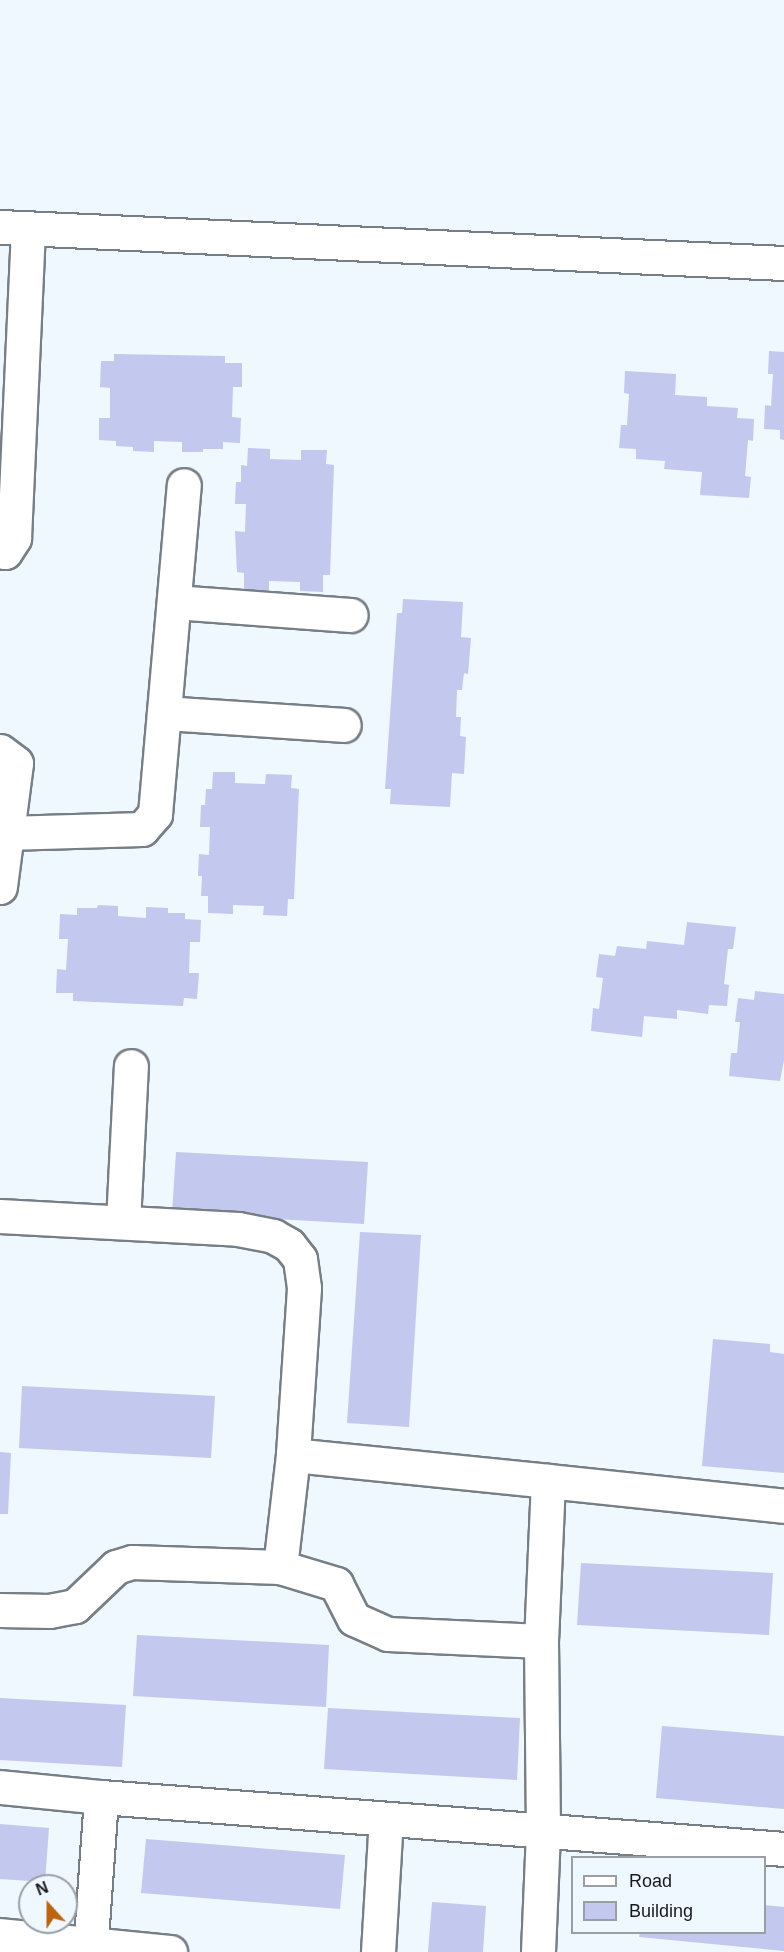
<!DOCTYPE html>
<style>
body{margin:0}
#map{position:relative;width:784px;height:1952px;overflow:hidden;background:#eff7ff;font-family:Helvetica,sans-serif}
div>[style]{position:absolute}
[style*='--x']{left:calc(var(--x)*1px);top:calc(var(--y)*1px);width:calc(var(--w)*1px);rotate:calc(var(--a)*1deg)}
.building>*{inset:0;background:#c3c8ee}
.roads{filter:drop-shadow(2px 0 #777f86) drop-shadow(-2px 0 #777f86) drop-shadow(0 2px #777f86) drop-shadow(0 -2px #777f86)}
.minor>*{height:33px;margin:-16.5px;padding:0 16.5px;transform-origin:16.5px;border-radius:16.5px;background:#fff}
span{translate:-50% -50%;white-space:nowrap;text-align:center;line-height:1.15;-webkit-text-stroke:4.5px #eff7ff;paint-order:stroke}
.legend{position:absolute;left:571px;top:1856px;width:195px;height:78px;box-sizing:border-box;background:#eff7ff;border:2px solid #999fa5;margin:0;padding:8px 10px;list-style:none;font-size:18px;color:#171a1d}
.legend li{display:flex;align-items:center;gap:12px;height:30px}
.legend b{width:30px;border:2px solid #999fa5}
.north{position:absolute;left:18px;top:1874px;width:60px;height:60px;box-sizing:border-box;background:#eff7ff;border:2px solid #999fa5;border-radius:50%;rotate:339deg;font-size:16px;font-weight:700;line-height:24px;text-align:center;color:#171a1d}
.north::after{content:'';display:block;margin:auto;width:21px;height:27px;background:#be640b;clip-path:polygon(50% 0,100% 100%,50% 72%,0 100%)}
</style>
<div id="map">
<div class="building">
<div style="clip-path:polygon(769px 351px,784px 352px,784px 440px,780px 439px,780px 430px,764px 429px,765px 405px,771px 406px,773px 374px,768px 374px)"></div>
<div style="clip-path:polygon(114px 354px,225px 356px,225px 363px,242px 363px,242px 387px,233px 387px,232px 417px,241px 418px,240px 443px,223px 442px,223px 449px,203px 449px,203px 452px,182px 452px,182px 442px,154px 441px,154px 452px,133px 451px,133px 447px,116px 446px,116px 441px,99px 440px,99px 418px,110px 418px,110px 388px,100px 387px,101px 361px,114px 361px)"></div>
<div style="clip-path:polygon(625px 371px,676px 374px,675px 395px,707px 397px,707px 406px,738px 408px,737px 418px,754px 419px,753px 441px,748px 440px,745px 476px,751px 477px,749px 498px,700px 495px,702px 472px,664px 469px,665px 461px,636px 459px,636px 449px,619px 448px,621px 425px,627px 425px,629px 394px,624px 393px)"></div>
<div style="clip-path:polygon(248px 448px,270px 449px,270px 459px,301px 460px,301px 450px,327px 450px,326px 464px,334px 465px,330px 575px,323px 575px,323px 592px,300px 591px,300px 582px,269px 581px,269px 590px,244px 590px,244px 573px,237px 572px,235px 531px,245px 532px,246px 504px,235px 504px,236px 482px,241px 482px,241px 465px,247px 466px)"></div>
<div style="clip-path:polygon(403px 599px,463px 602px,461px 637px,471px 638px,468px 674px,464px 673px,462px 690px,457px 690px,456px 717px,461px 717px,460px 736px,466px 737px,464px 774px,452px 773px,450px 807px,390px 804px,391px 789px,385px 789px,397px 613px,402px 613px)"></div>
<div style="clip-path:polygon(213px 772px,235px 772px,235px 783px,265px 784px,266px 774px,292px 775px,291px 788px,299px 789px,294px 899px,288px 899px,287px 916px,263px 915px,264px 906px,233px 905px,233px 914px,208px 913px,208px 896px,201px 896px,202px 876px,198px 876px,199px 854px,209px 855px,210px 827px,200px 827px,201px 805px,205px 805px,206px 789px,212px 789px)"></div>
<div style="clip-path:polygon(98px 905px,118px 906px,118px 916px,146px 918px,146px 907px,168px 908px,168px 913px,185px 913px,185px 919px,201px 920px,200px 942px,190px 942px,189px 973px,199px 973px,197px 999px,184px 998px,183px 1006px,73px 1001px,73px 993px,56px 993px,57px 969px,66px 970px,68px 939px,59px 939px,60px 914px,77px 915px,77px 908px,97px 908px)"></div>
<div style="clip-path:polygon(687px 922px,736px 927px,733px 949px,728px 949px,724px 984px,729px 985px,727px 1006px,709px 1005px,708px 1014px,677px 1010px,677px 1019px,644px 1016px,642px 1037px,591px 1031px,593px 1008px,599px 1009px,603px 978px,596px 977px,599px 954px,615px 956px,617px 946px,646px 949px,647px 941px,684px 945px)"></div>
<div style="clip-path:polygon(755px 991px,784px 994px,784px 1060px,780px 1081px,729px 1076px,731px 1053px,737px 1053px,740px 1022px,735px 1022px,738px 998px,754px 1000px)"></div>
<div style="clip-path:polygon(176px 1152px,368px 1162px,364px 1224px,172px 1213px)"></div>
<div style="clip-path:polygon(360px 1232px,421px 1235px,409px 1427px,347px 1423px)"></div>
<div style="clip-path:polygon(713px 1339px,770px 1344px,770px 1352px,784px 1354px,784px 1473px,702px 1466px)"></div>
<div style="clip-path:polygon(22px 1386px,215px 1396px,211px 1458px,19px 1448px)"></div>
<div style="clip-path:polygon(0 1452px,11px 1453px,8px 1514px,0 1514px)"></div>
<div style="clip-path:polygon(581px 1563px,773px 1573px,769px 1635px,577px 1625px)"></div>
<div style="clip-path:polygon(137px 1635px,329px 1645px,326px 1707px,133px 1696px)"></div>
<div style="clip-path:polygon(0 1698px,126px 1705px,122px 1767px,0 1760px)"></div>
<div style="clip-path:polygon(328px 1708px,520px 1718px,517px 1780px,324px 1769px)"></div>
<div style="clip-path:polygon(662px 1726px,784px 1736px,784px 1809px,656px 1798px)"></div>
<div style="clip-path:polygon(0 1824px,49px 1828px,45px 1882px,0 1879px)"></div>
<div style="clip-path:polygon(146px 1839px,345px 1855px,340px 1909px,141px 1893px)"></div>
<div style="clip-path:polygon(432px 1902px,486px 1906px,483px 1952px,428px 1952px)"></div>
<div style="clip-path:polygon(764px 1905px,784px 1907px,784px 1951px,639px 1937px,640px 1932px,764px 1932px)"></div>
</div>
<div class="roads">
<div class="minor">
<div style="--x:0;--y:227;--w:785;--a:2.63"></div>
<div style="--x:0;--y:551;--w:5;--a:11"></div>
<div style="--x:5;--y:552;--w:17;--a:-57"></div>
<div style="--x:14;--y:538;--w:309;--a:-87.4"></div>
<div style="--x:174;--y:602;--w:177;--a:4.2"></div>
<div style="--x:164;--y:713;--w:180;--a:3.8"></div>
<div style="--x:0;--y:751;--w:20;--a:37"></div>
<div style="--x:16;--y:763;--w:125;--a:97.4"></div>
<div style="--x:6;--y:833;--w:136;--a:-1.7"></div>
<div style="--x:142;--y:829;--w:20;--a:-49"></div>
<div style="--x:155;--y:814;--w:330;--a:-85"></div>
<div style="--x:0;--y:1216;--w:238;--a:3.1"></div>
<div style="--x:238;--y:1229;--w:36;--a:11"></div>
<div style="--x:273;--y:1236;--w:18;--a:29"></div>
<div style="--x:289;--y:1245;--w:18;--a:52"></div>
<div style="--x:300;--y:1259;--w:29;--a:82"></div>
<div style="--x:304;--y:1288;--w:167;--a:93.8"></div>
<div style="--x:293;--y:1455;--w:113;--a:96.6"></div>
<div style="--x:280;--y:1567;--w:148;--a:-178.1"></div>
<div style="--x:132;--y:1562;--w:17;--a:163"></div>
<div style="--x:116;--y:1567;--w:57;--a:136.4"></div>
<div style="--x:75;--y:1606;--w:25;--a:169"></div>
<div style="--x:50;--y:1611;--w:50;--a:-178.9"></div>
<div style="--x:123;--y:1222;--w:156;--a:-87.1"></div>
<div style="--x:293;--y:1455;--w:256;--a:5.8"></div>
<div style="--x:548;--y:1481;--w:160;--a:92.5"></div>
<div style="--x:541;--y:1641;--w:191;--a:89.4"></div>
<div style="--x:543;--y:1832;--w:120;--a:92.4"></div>
<div style="--x:548;--y:1481;--w:237;--a:6"></div>
<div style="--x:280;--y:1567;--w:59;--a:16.9"></div>
<div style="--x:336;--y:1584;--w:39;--a:63"></div>
<div style="--x:354;--y:1619;--w:37;--a:24"></div>
<div style="--x:388;--y:1634;--w:153;--a:2.6"></div>
<div style="--x:0;--y:1787;--w:101;--a:5.7"></div>
<div style="--x:0;--y:1935;--w:171;--a:5.7"></div>
<div style="--x:90;--y:1952;--w:155;--a:-85.9"></div>
<div style="--x:101;--y:1797;--w:685;--a:4.35"></div>
<div style="--x:378;--y:1952;--w:133;--a:-86.6"></div>
</div>
</div>
<ul class="legend">
<li><b style="height:8px;background:#fff"></b>Road</li>
<li><b style="height:16px;background:#c3c8ee"></b>Building</li>
</ul>
<div class="north">N</div>
</div>
